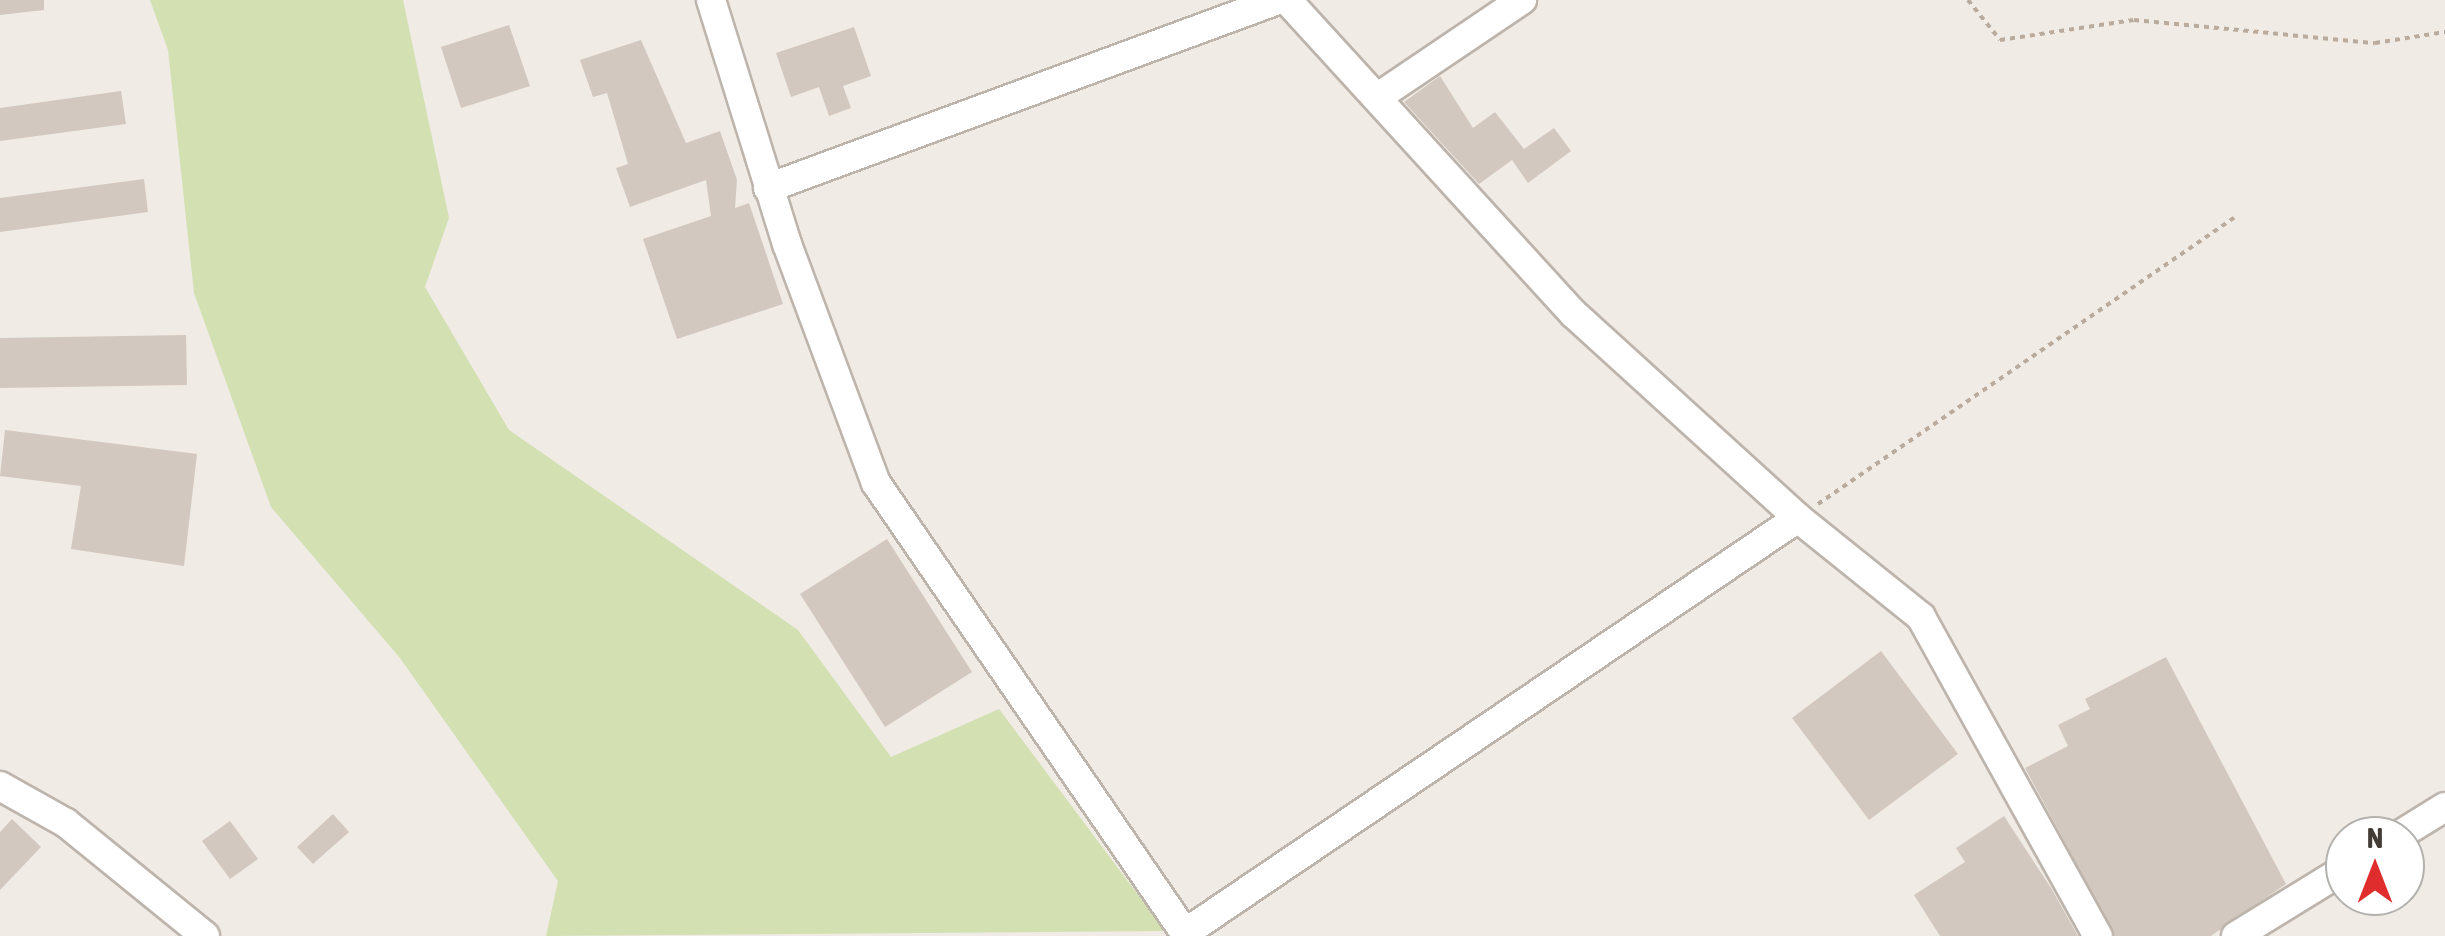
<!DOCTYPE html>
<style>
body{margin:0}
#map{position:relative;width:2445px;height:936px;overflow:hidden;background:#f0ebe5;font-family:"Asap Condensed",sans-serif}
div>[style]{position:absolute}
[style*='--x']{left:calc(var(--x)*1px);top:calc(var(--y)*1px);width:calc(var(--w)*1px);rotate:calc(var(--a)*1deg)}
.green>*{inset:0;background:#d2e0b2}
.building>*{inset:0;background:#d3c8bf}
.path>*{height:4px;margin-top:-2px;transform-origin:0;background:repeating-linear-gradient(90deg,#baab9c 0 5px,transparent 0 10px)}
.roads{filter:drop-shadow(2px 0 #bdb4ac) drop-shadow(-2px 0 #bdb4ac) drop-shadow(0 2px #bdb4ac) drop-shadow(0 -2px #bdb4ac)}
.minor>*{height:28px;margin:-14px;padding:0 14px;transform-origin:14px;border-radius:14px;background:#fff}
span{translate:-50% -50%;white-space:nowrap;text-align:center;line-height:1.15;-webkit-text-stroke:9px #fff;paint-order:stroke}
.north{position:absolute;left:2325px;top:816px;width:100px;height:100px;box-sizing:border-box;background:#fff;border:2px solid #b3b1ae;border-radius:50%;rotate:0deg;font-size:28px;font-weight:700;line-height:40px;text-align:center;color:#423b35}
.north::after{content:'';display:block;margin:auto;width:35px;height:45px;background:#df2d2d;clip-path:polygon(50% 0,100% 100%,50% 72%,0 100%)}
</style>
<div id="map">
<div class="green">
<div style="clip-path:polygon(150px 0,403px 0,449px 218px,425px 287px,509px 430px,798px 630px,891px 757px,999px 709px,1165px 931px,546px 936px,558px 881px,400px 658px,271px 507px,194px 293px,168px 50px)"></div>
</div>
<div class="building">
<div style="clip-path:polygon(0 0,44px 0,44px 10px,0 15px)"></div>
<div style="clip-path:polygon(509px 25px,530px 86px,461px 108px,441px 47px)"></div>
<div style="clip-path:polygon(854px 27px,871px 76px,843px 86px,851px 108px,829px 116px,819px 87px,791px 97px,776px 53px)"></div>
<div style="clip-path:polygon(641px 40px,686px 143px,720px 131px,737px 180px,735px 208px,749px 203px,783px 304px,677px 339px,643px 239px,711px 216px,706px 180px,630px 207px,616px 168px,628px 164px,607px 93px,593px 97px,580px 60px)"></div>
<div style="clip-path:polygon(1440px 76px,1473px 128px,1495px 112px,1524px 149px,1554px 128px,1571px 151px,1528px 183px,1512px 160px,1479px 184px,1404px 102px)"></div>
<div style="clip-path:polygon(121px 91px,126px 124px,0 141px,0 108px)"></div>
<div style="clip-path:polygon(144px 179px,148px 212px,0 232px,0 198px)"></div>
<div style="clip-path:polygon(186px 335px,187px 385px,0 388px,0 338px)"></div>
<div style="clip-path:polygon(5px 430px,197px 454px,184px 566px,71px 549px,81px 486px,0 476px)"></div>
<div style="clip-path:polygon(887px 539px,972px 672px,885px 727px,800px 594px)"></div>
<div style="clip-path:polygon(1881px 651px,1958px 754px,1869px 820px,1792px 718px)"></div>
<div style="clip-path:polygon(2166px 657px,2286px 884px,2211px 936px,2115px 936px,2025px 768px,2068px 746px,2058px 725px,2090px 709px,2085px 699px)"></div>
<div style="clip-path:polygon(333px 814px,349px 832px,313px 864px,297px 847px)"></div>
<div style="clip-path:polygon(2004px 816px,2051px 888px,2078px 936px,1940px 936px,1914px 895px,1965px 862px,1956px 848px)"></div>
<div style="clip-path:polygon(12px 819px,41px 847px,0 890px,0 832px)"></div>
<div style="clip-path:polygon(230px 821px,258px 859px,230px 879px,202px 841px)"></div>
</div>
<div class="path">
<div style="--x:1968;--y:0;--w:51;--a:51.3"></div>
<div style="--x:2000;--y:40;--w:135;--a:-8.5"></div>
<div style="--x:2134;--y:20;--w:242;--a:5.5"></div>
<div style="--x:2375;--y:43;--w:71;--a:-8.9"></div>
<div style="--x:1818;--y:504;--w:510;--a:-34.53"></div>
</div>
<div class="roads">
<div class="minor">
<div style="--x:711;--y:0;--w:256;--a:72.7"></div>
<div style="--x:787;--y:244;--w:255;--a:69.6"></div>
<div style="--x:876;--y:483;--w:549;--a:55.53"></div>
<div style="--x:1287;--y:0;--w:425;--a:47.6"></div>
<div style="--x:1574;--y:314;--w:303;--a:42.3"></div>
<div style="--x:1798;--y:518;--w:158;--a:38.8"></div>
<div style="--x:1921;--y:617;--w:365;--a:61"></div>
<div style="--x:1378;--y:97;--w:174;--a:-34"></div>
<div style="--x:768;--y:188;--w:544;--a:-20.24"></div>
<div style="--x:0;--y:786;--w:76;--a:29.3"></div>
<div style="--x:66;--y:823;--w:179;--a:39.1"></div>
<div style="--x:2398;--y:836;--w:55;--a:-31.7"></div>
<div style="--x:1185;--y:933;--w:740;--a:-34.1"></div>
<div style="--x:2236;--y:936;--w:128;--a:-31.6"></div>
</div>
</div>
<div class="north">N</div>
</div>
